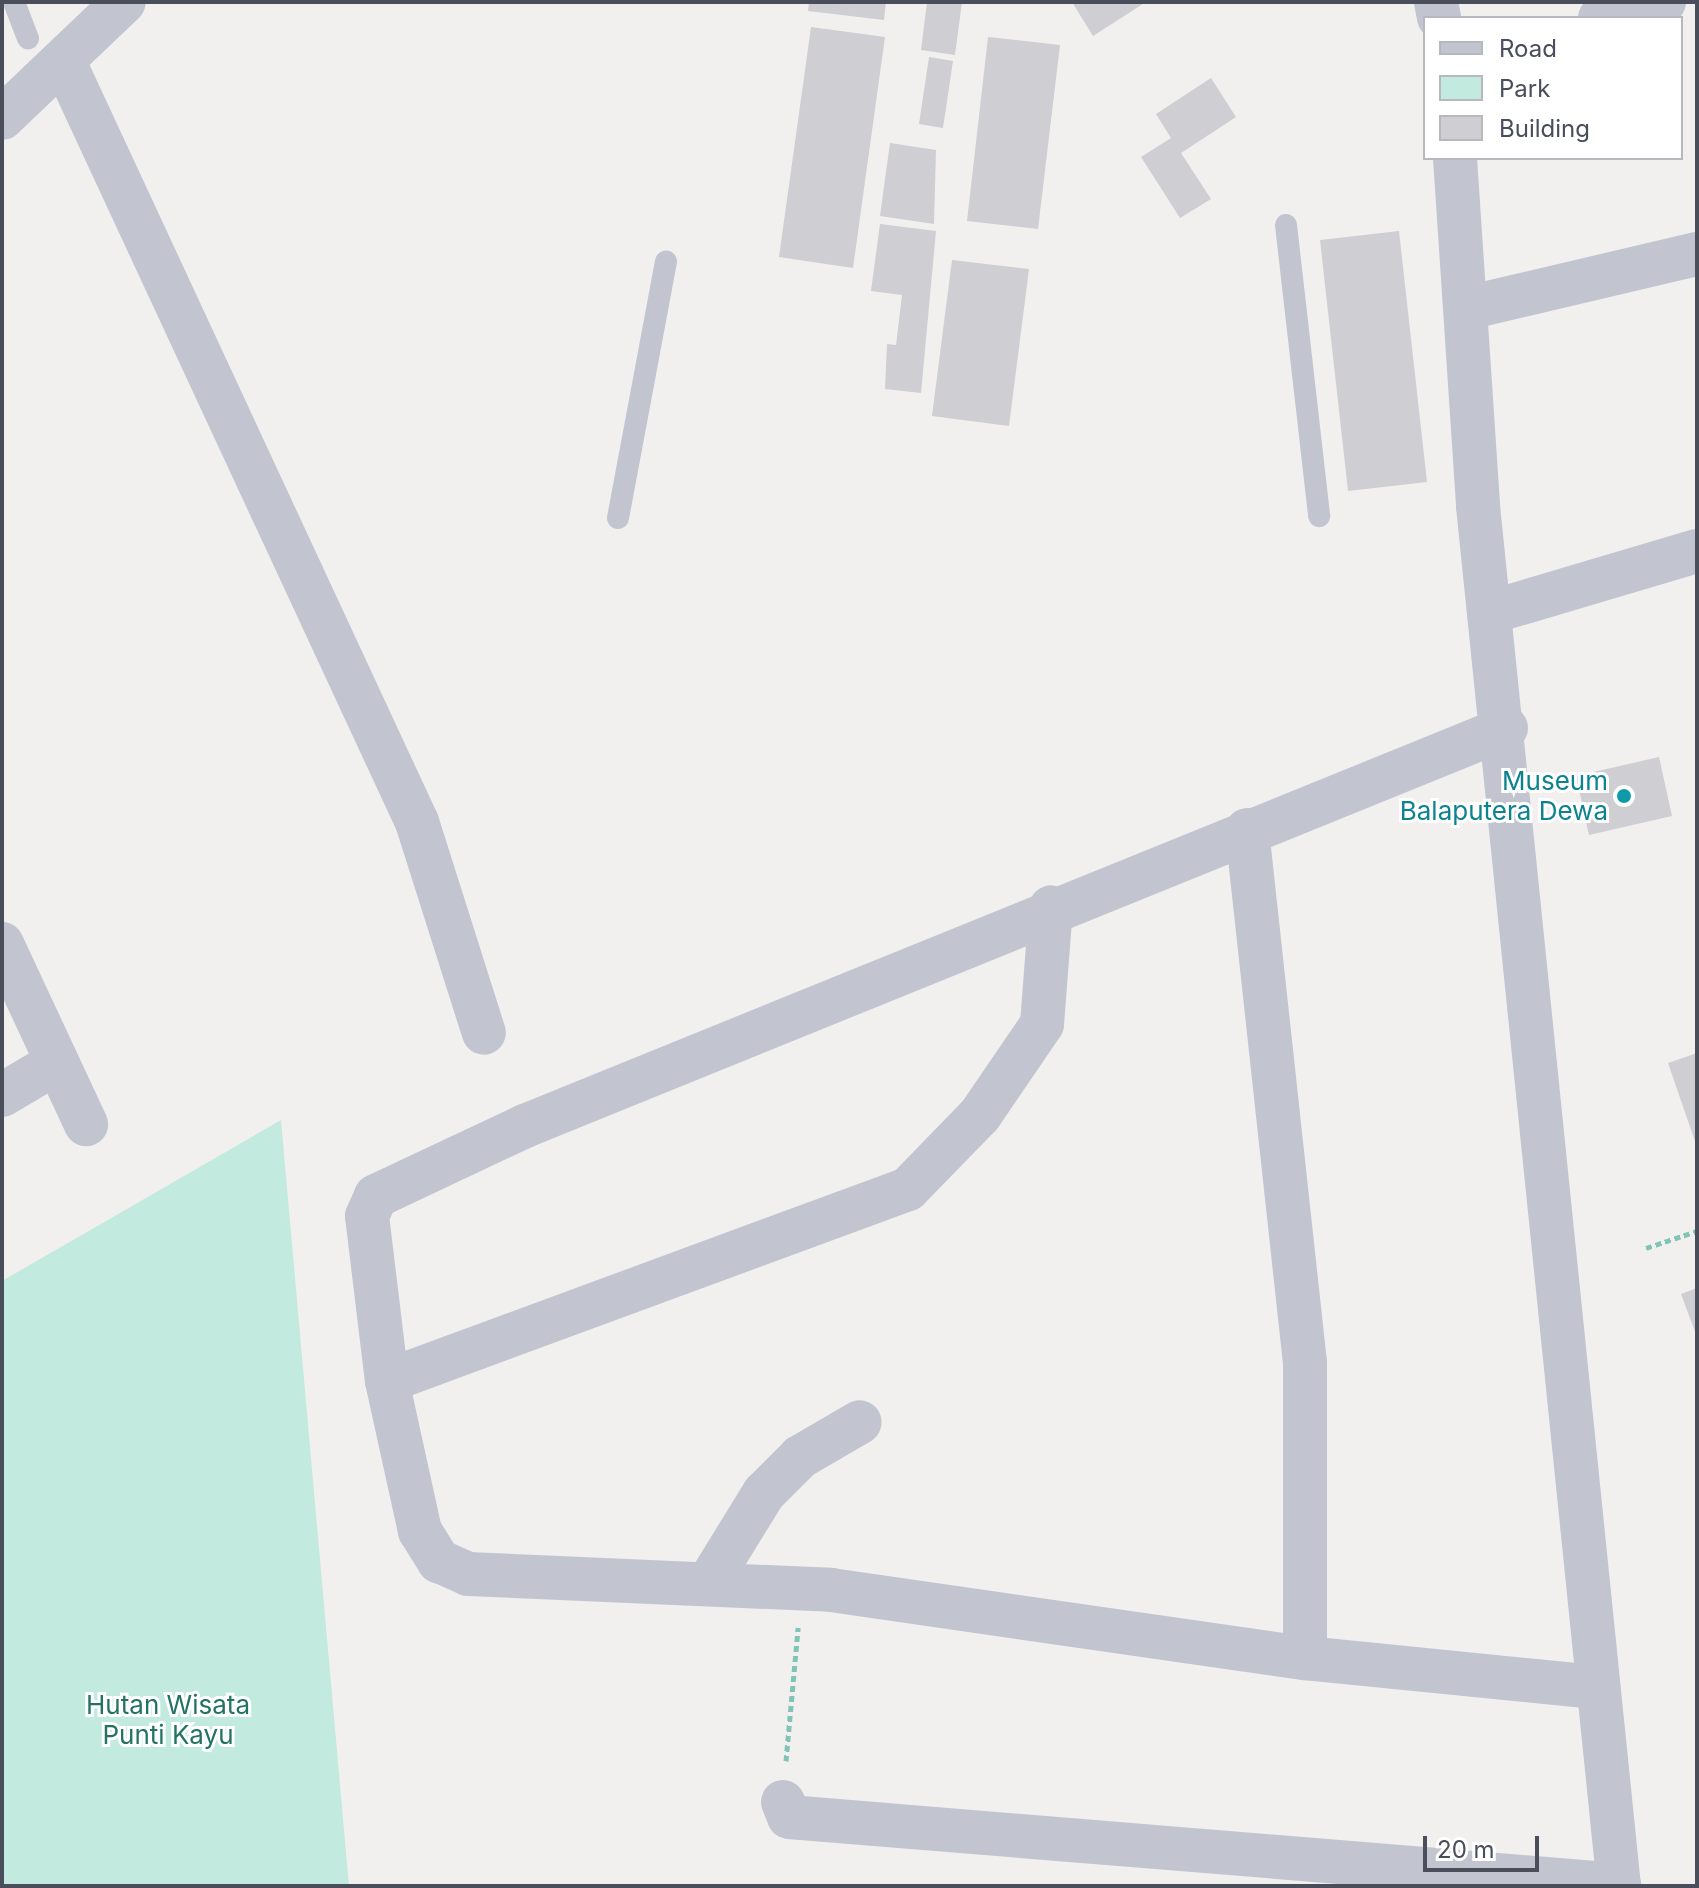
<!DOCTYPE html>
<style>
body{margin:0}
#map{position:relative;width:1699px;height:1888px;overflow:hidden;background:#f1f0ef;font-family:Inter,sans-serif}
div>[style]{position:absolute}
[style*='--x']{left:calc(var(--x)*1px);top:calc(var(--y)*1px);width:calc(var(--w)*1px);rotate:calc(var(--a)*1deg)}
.green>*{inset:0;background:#c3eade}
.building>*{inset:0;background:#ceced3}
.path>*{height:5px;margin-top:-2.5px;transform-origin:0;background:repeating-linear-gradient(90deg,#7fc4b7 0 6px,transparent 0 10px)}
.service>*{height:22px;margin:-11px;padding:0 11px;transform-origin:11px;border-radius:11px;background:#c2c5cf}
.minor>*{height:44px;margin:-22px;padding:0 22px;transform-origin:22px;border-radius:22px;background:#c2c5cf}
.dots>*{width:22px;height:22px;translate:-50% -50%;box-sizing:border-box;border:4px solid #fff;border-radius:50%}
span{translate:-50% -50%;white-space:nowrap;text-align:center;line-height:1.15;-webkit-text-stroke:6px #fff;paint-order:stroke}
.culture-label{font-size:26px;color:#0d838f}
.right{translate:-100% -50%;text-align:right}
.park-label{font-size:26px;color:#227363}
.frame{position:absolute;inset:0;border:4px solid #4a4d5a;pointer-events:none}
.legend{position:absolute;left:1423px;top:16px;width:260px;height:144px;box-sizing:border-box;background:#fff;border:2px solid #b7b8bd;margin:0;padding:10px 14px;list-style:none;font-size:24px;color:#4a4d5a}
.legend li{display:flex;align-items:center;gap:16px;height:40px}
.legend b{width:40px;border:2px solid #b7b8bd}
.scale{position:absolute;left:1423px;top:1836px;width:116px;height:36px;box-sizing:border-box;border:4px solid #4a4d5a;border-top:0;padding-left:10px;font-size:24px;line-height:28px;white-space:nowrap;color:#4a4d5a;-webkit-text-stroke:6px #fff;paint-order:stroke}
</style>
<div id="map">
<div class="green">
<div style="clip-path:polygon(281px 1120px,349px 1886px,2px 1886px,2px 1281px)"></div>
</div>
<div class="building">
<div style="clip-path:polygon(809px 2px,886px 2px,884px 20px,808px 11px)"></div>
<div style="clip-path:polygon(927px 2px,962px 2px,955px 55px,921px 50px)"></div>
<div style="clip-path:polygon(1072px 2px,1146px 2px,1093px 36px)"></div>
<div style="clip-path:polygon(811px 27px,885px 37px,853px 268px,779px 257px)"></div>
<div style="clip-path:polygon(988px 37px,1060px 45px,1038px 229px,967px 221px)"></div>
<div style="clip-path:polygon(929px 57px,953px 61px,943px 128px,919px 124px)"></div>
<div style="clip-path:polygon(1211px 78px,1236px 117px,1181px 153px,1211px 199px,1180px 218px,1141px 157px,1171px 138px,1156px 114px)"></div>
<div style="clip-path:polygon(890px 143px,936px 150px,934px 224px,880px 216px)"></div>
<div style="clip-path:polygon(880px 224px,936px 231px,921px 393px,885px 389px,887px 344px,896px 345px,902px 295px,871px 291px)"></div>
<div style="clip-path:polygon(1399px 231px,1427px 482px,1348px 491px,1320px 240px)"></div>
<div style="clip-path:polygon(952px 260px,1029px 269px,1009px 426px,932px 416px)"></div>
<div style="clip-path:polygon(1659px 757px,1672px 816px,1589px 835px,1576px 776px)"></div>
<div style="clip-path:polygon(1697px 1053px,1697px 1147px,1668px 1063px)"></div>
<div style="clip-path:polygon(1697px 1288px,1697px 1337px,1681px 1294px)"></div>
</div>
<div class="path">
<div style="--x:1646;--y:1248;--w:54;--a:-18.4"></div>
<div style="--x:786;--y:1761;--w:134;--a:-84.8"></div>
</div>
<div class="service">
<div style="--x:14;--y:2;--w:39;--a:69"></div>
<div style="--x:1286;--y:225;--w:293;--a:83.5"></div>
<div style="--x:618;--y:518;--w:261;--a:-79.4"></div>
</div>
<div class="minor">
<div style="--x:1436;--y:2;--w:16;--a:79"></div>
<div style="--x:1600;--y:18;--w:66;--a:-14"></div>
<div style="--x:64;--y:62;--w:838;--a:65.09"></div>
<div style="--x:417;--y:822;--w:221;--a:72.4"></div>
<div style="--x:2;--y:118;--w:168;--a:-43.6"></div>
<div style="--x:1455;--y:158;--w:349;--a:86.2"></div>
<div style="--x:1478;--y:506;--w:1387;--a:84.17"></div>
<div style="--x:1471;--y:307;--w:232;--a:-13.2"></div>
<div style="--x:1491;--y:612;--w:215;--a:-16.5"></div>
<div style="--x:1506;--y:728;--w:1059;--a:157.92"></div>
<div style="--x:525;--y:1126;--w:165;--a:154.8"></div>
<div style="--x:376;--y:1196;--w:22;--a:114"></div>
<div style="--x:367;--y:1216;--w:166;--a:83.1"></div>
<div style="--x:387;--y:1381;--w:154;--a:77.6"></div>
<div style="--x:420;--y:1531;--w:36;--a:58"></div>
<div style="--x:439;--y:1561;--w:32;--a:24"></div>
<div style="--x:468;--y:1574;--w:363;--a:2.5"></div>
<div style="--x:831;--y:1590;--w:479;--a:8.2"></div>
<div style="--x:1305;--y:1658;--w:292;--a:5.7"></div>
<div style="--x:1247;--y:830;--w:536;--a:83.79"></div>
<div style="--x:1305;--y:1363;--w:295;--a:90"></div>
<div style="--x:2;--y:944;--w:199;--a:65"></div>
<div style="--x:2;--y:1095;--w:63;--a:-30.7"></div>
<div style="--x:387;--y:1381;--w:555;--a:-20.23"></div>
<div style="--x:908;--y:1189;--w:103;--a:-45.8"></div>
<div style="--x:980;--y:1115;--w:110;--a:-55.7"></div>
<div style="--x:1042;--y:1024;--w:117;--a:-85.6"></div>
<div style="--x:711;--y:1579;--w:101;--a:-58.4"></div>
<div style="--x:764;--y:1493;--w:51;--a:-45"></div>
<div style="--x:800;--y:1457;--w:69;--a:-30.3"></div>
<div style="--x:783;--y:1802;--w:16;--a:68"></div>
<div style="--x:789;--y:1817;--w:833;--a:4.68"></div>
</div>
<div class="dots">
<div style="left:1624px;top:796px;background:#0f9aa8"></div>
</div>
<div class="culture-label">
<span class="right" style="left:1608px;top:796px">Museum<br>Balaputera Dewa</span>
</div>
<div class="park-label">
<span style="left:168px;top:1720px">Hutan Wisata<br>Punti Kayu</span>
</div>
<div class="frame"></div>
<ul class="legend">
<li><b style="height:10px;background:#c2c5cf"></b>Road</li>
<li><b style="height:22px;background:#c3eade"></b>Park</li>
<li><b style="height:22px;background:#ceced3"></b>Building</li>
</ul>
<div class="scale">20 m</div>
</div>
